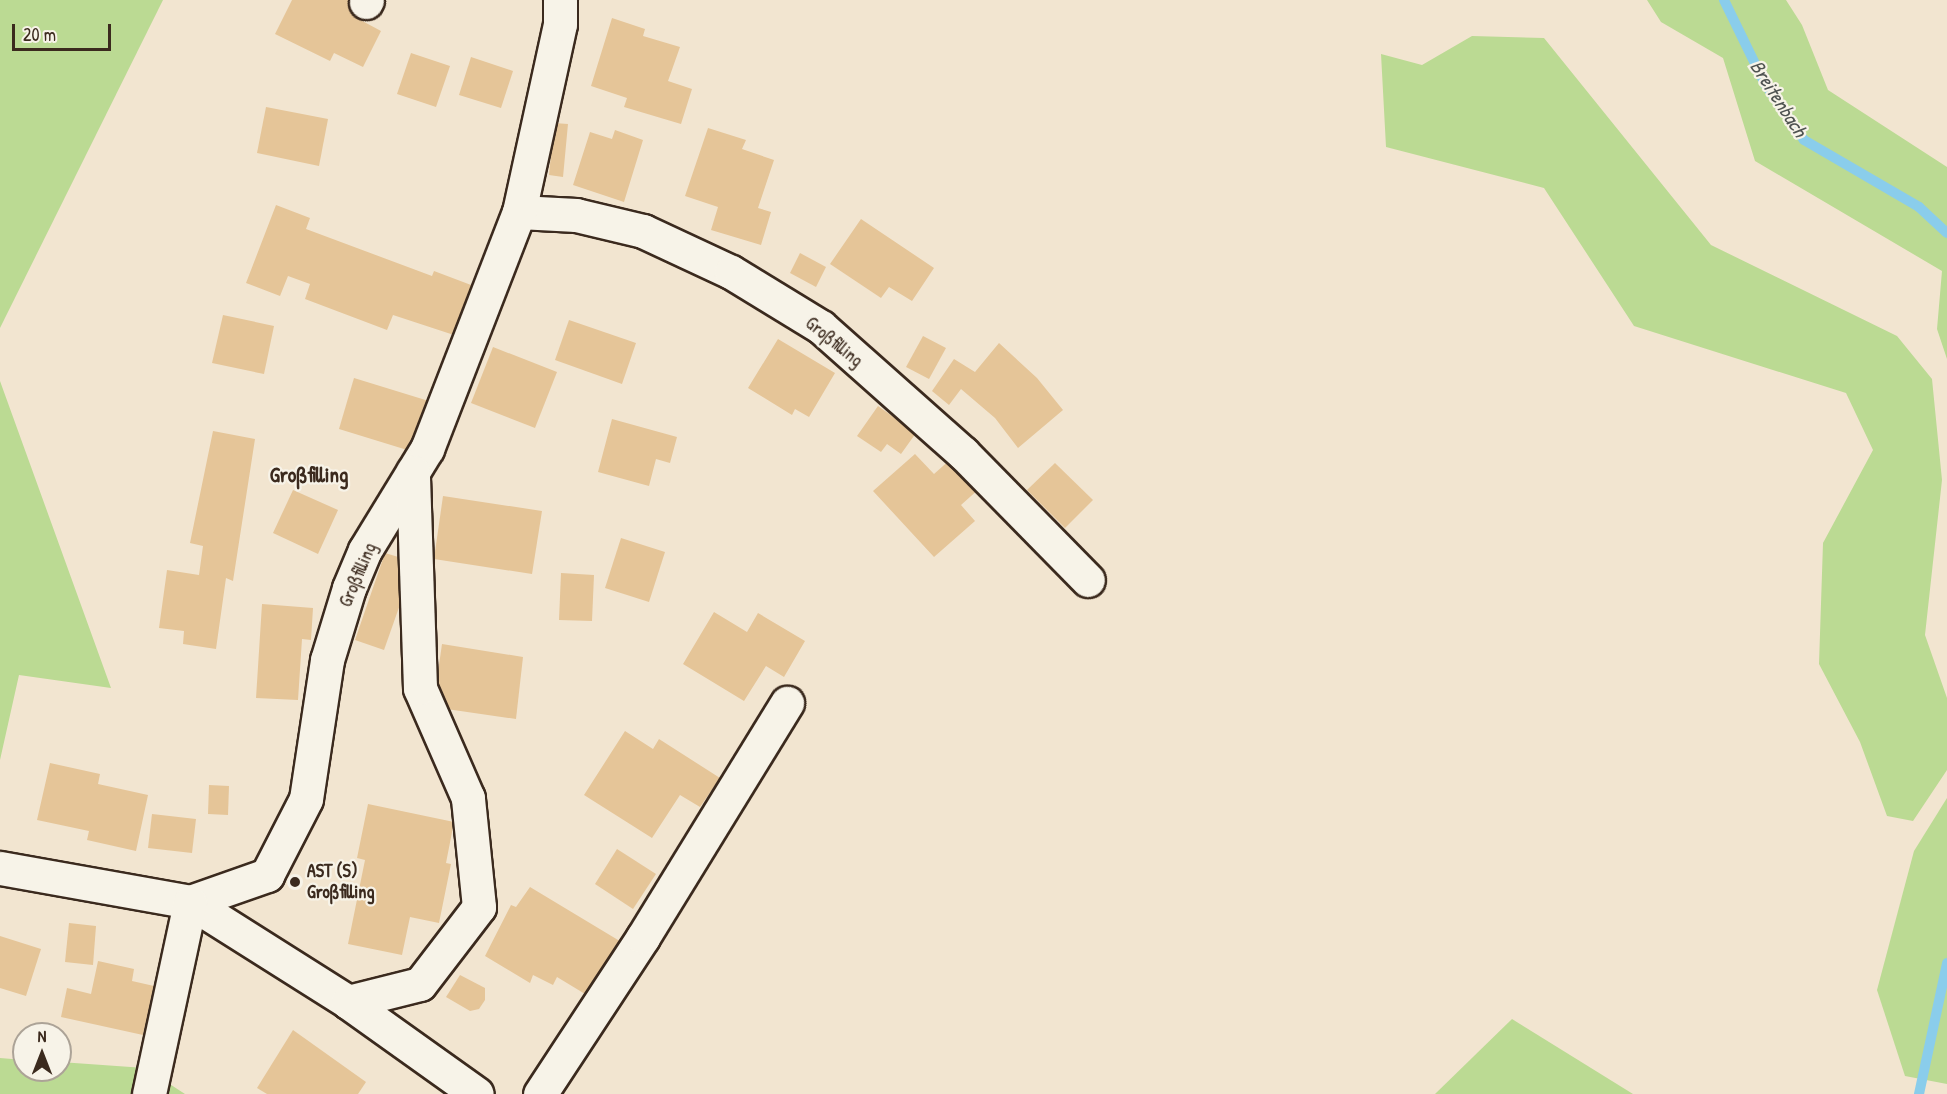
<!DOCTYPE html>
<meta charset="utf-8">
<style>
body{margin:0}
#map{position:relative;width:1947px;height:1094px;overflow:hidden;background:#f2e5d0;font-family:"Patrick Hand",sans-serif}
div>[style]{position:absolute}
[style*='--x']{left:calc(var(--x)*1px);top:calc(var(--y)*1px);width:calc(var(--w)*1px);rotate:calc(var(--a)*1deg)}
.green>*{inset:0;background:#bbda93}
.stream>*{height:10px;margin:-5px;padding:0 5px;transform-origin:5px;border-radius:5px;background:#8acdeb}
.building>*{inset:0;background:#e5c598}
.roads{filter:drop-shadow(2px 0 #3b2a1e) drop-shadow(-2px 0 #3b2a1e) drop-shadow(0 2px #3b2a1e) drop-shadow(0 -2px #3b2a1e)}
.minor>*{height:33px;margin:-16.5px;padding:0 16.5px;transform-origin:16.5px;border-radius:16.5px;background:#f7f3e8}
.dots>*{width:16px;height:16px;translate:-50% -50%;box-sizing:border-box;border:3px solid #f7f3e8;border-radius:50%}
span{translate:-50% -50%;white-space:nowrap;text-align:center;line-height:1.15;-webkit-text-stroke:4.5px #f7f3e8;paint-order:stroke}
.street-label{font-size:18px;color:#3b2a1e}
.poi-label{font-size:18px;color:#3b2a1e;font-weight:700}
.left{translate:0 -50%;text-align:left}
.water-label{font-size:20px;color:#4f5351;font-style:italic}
.quarter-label{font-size:21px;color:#3b2a1e;font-weight:700}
.north{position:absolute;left:12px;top:1022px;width:60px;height:60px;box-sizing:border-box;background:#f7f3e8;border:2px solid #aca397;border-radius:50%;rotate:0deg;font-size:16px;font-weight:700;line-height:24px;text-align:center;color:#3b2a1e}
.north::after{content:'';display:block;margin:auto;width:21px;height:27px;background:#3b2a1e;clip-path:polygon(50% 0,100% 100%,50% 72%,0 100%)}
.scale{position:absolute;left:12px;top:24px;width:99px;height:27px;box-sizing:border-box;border:3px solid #3b2a1e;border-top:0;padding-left:8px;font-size:18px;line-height:21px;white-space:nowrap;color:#3b2a1e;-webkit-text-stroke:4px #f7f3e8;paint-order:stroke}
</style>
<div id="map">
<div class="green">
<div style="clip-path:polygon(0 0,163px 0,0 328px)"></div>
<div style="clip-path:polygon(1647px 0,1786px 0,1802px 25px,1828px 90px,1947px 167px,1947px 359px,1937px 329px,1942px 271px,1755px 161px,1723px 58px,1661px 22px)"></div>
<div style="clip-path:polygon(1472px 36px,1544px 38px,1711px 245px,1897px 336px,1932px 379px,1942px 480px,1925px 635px,1947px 698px,1947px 770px,1913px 821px,1887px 816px,1860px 742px,1819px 664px,1823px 543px,1873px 450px,1846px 393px,1634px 326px,1544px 188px,1386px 147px,1381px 54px,1422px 65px)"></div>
<div style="clip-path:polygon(0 381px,111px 688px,19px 675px,0 760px)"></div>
<div style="clip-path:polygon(1947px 798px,1947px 1084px,1905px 1076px,1877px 990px,1914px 851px)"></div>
<div style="clip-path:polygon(1512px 1019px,1633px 1094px,1435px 1094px)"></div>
<div style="clip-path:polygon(0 1058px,24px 1060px,24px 1070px,60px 1070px,60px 1062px,145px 1068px,185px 1094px,0 1094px)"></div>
</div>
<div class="stream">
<div style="--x:1724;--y:0;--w:93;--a:64"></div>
<div style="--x:1765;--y:84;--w:68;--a:55.1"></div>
<div style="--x:1804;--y:140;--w:133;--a:30.2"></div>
<div style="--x:1919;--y:207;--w:38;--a:43"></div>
<div style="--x:1919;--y:1094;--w:134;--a:-77.9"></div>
</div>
<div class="building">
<div style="clip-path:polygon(292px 0,362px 0,353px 16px,381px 31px,363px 67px,334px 53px,330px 61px,275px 34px)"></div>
<div style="clip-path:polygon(612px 18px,645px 29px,643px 36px,680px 47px,668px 81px,692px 89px,681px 124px,624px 107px,627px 98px,591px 86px)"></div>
<div style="clip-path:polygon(411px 53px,450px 66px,436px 107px,397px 94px)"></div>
<div style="clip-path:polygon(471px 57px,513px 71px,501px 108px,459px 95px)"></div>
<div style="clip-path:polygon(266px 107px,328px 119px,319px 166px,257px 153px)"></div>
<div style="clip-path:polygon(554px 123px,568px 124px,563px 177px,549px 175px)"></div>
<div style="clip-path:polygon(708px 128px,746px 140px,742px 149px,774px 160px,758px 208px,771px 212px,761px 245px,711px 230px,718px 207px,685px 196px)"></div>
<div style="clip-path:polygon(615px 130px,643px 140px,624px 202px,573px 185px,590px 132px,612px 139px)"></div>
<div style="clip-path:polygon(276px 205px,310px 218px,306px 229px,432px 276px,434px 271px,479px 288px,460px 337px,393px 315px,387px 330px,305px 299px,310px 284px,288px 276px,280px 296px,246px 283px)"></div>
<div style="clip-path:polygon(861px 219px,934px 268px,912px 301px,889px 287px,881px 298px,830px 264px)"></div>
<div style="clip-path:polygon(800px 253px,826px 267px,816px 287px,790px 273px)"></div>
<div style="clip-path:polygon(223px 315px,274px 326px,264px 374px,212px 363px)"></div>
<div style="clip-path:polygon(569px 320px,636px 343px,622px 384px,555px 360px)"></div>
<div style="clip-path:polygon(923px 336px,946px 348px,929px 379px,906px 367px)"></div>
<div style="clip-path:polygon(778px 339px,835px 373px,809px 417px,795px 409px,792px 415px,748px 388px)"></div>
<div style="clip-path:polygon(999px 343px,1037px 378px,1063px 410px,1018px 448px,995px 418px,961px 389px,949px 405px,932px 391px,954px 359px,975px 372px)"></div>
<div style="clip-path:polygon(493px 347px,557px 372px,535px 428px,471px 403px)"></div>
<div style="clip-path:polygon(354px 378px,432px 402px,417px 453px,339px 429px)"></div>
<div style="clip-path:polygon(878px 406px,916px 433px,901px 454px,887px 444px,881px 452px,857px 436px)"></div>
<div style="clip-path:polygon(612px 419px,677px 437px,670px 463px,656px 459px,649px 486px,598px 472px)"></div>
<div style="clip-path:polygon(213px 431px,255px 439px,233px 581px,226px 578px,216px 649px,183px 644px,184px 631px,159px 628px,167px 570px,199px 575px,203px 546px,190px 543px)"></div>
<div style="clip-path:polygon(915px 454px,934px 474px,952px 458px,980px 488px,961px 505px,975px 521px,934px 557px,873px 491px)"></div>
<div style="clip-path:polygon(1055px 463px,1093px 500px,1065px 528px,1027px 490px)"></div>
<div style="clip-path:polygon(293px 490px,338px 510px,318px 554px,273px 533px)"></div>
<div style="clip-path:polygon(443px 496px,542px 511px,532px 574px,434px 559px)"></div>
<div style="clip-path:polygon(621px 538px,665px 552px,649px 602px,605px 588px)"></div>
<div style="clip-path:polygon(385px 553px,415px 562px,384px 650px,355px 640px)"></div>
<div style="clip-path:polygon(561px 573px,594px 575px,592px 621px,559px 620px)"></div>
<div style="clip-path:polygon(262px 604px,313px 608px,311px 640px,302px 639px,298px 700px,256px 698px)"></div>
<div style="clip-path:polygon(714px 612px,747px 632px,758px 613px,805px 641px,784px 677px,766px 666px,744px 701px,683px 664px)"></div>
<div style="clip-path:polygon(442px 644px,523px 657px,516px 719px,433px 707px)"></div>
<div style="clip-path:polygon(625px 731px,653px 749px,659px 739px,720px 778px,700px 807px,680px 795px,652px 838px,584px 795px)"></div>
<div style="clip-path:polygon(50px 763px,100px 774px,98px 784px,148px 795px,136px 851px,87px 840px,89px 831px,37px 820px)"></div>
<div style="clip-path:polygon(209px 785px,229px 786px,228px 815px,208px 814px)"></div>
<div style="clip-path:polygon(368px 804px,454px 822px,446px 863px,451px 864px,439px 923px,410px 917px,402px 955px,348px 944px,365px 860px,357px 858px)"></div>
<div style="clip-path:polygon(152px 814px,196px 819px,192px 853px,148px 848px)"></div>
<div style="clip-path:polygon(617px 849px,656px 874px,633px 909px,595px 884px)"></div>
<div style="clip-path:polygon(530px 887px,623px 943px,590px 997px,557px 977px,553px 985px,533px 975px,530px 983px,485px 956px,511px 905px,516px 907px)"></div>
<div style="clip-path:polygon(69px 923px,96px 926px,93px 965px,65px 962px)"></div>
<div style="clip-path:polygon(0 936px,41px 949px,26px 996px,0 988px)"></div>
<div style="clip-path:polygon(98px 961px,134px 969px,132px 981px,154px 986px,143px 1035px,61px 1017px,67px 988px,91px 994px)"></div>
<div style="clip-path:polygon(460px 975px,485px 988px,485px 1000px,479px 1009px,470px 1011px,446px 997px)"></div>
<div style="clip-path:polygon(293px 1030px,366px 1082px,358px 1094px,267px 1094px,257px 1088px)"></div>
</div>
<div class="roads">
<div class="minor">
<div style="--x:366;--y:2;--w:2;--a:-63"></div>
<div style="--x:519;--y:212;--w:57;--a:3"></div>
<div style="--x:576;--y:215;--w:69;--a:13.4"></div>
<div style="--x:643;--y:231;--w:97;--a:25"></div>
<div style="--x:731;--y:272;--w:105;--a:31.4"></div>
<div style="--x:821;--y:327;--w:190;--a:41.6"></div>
<div style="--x:963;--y:453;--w:178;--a:45.5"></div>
<div style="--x:0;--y:868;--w:193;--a:10.1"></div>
<div style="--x:190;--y:902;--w:187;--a:32.3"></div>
<div style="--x:348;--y:1002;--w:158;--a:35.5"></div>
<div style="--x:190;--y:902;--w:82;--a:-19.3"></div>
<div style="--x:267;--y:875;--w:85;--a:-62.8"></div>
<div style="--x:306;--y:799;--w:141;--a:-81.4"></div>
<div style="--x:327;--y:660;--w:75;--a:-73"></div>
<div style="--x:349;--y:588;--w:41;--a:-67.2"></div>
<div style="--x:365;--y:550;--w:119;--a:-58.5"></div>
<div style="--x:427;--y:449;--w:254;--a:-68.8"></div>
<div style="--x:519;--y:212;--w:192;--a:-77.7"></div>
<div style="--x:560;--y:24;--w:24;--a:-90"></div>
<div style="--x:348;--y:1002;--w:74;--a:-14"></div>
<div style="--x:420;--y:984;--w:97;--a:-52.5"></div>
<div style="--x:479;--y:907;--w:110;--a:-95.8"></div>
<div style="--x:468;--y:798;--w:120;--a:-113.6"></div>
<div style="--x:420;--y:688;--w:216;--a:-91.9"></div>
<div style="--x:149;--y:1094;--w:196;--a:-77.9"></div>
<div style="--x:540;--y:1094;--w:188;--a:-56.7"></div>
<div style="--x:643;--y:937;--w:275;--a:-58.4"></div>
</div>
</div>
<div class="dots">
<div style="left:295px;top:882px;background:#3b2a1e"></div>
</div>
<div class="street-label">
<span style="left:834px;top:342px;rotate:39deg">Großfilling</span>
<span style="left:358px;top:575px;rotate:-67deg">Großfilling</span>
</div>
<div class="poi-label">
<span class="left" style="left:307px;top:882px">AST (S)<br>Großfilling</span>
</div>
<div class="water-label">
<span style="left:1779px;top:98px;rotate:57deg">Breitenbach</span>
</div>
<div class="quarter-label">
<span style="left:309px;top:475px">Großfilling</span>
</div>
<div class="north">N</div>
<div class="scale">20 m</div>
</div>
